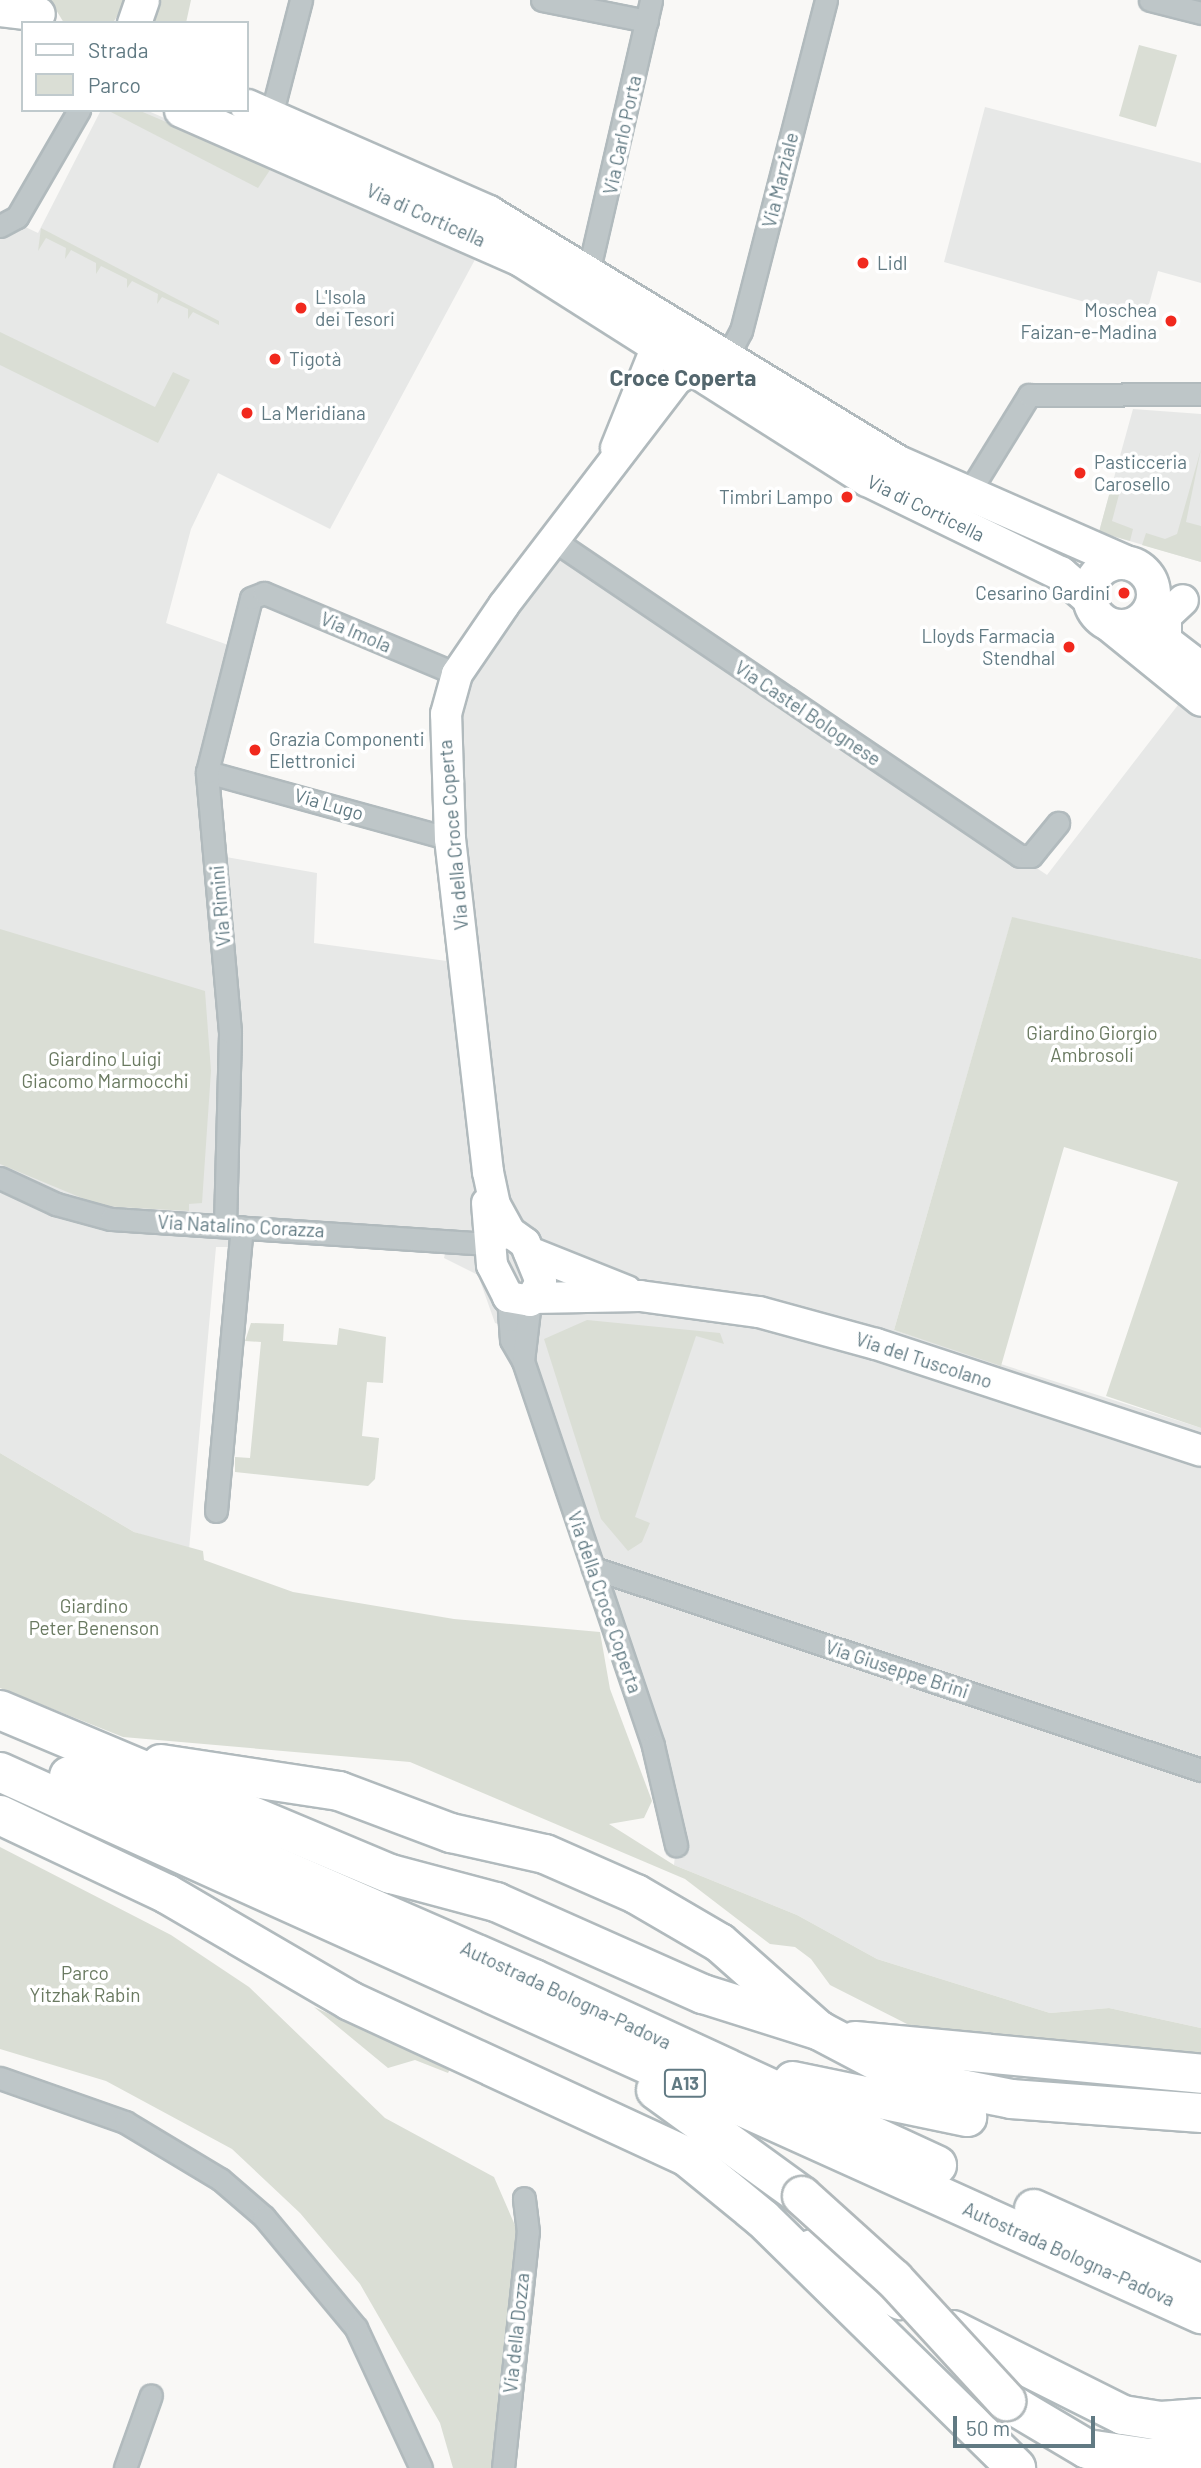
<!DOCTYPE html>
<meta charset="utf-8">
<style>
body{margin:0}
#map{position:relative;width:1201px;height:2468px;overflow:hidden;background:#f9f8f6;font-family:Barlow,sans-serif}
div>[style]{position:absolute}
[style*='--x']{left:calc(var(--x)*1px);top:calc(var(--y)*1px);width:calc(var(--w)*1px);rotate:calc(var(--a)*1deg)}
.built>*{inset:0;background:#e7e8e7}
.green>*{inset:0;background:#daded5}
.roads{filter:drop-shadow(2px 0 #b1babd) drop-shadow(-2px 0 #b1babd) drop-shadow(0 2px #b1babd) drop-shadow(0 -2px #b1babd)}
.street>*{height:21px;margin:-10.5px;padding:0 10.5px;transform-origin:10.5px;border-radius:10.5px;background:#bec6c8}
.secondary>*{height:30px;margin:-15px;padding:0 15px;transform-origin:15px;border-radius:15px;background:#fff}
.primary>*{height:33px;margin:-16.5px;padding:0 16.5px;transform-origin:16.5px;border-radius:16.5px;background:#fff}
.primary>.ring{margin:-16.5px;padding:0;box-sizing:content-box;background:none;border:33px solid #fff;border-radius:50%}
.highway>*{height:38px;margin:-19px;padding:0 19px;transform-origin:19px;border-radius:19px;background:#fff}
.bridges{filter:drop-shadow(2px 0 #b2b9bb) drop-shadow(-2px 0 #b2b9bb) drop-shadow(0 2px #b2b9bb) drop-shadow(0 -2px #b2b9bb)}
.highway-bridge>*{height:38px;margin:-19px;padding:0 19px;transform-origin:19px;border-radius:19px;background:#fff}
.dots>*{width:19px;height:19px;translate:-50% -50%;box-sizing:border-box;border:4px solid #fff;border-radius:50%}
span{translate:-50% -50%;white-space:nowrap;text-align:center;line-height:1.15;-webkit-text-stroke:7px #fff;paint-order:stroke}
.shield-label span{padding:2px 5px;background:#fff;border:2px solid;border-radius:5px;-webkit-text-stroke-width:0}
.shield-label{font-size:18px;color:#617a83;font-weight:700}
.street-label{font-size:19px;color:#617a83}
.poi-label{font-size:19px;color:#617a83}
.left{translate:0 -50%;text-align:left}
.right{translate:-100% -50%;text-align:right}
.park-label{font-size:19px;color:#6a7a61}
.quarter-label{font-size:23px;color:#54676e;font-weight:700}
.legend{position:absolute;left:21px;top:21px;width:228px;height:91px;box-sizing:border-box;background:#fff;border:2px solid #c0cacd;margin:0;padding:9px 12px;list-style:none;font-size:21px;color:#617a83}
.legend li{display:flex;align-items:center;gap:14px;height:35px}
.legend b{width:35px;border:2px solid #c0cacd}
.scale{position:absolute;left:953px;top:2416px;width:142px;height:32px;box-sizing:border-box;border:4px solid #617a83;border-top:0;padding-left:9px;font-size:21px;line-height:24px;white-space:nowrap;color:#617a83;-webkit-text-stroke:5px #fff;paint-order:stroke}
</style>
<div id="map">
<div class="built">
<div style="clip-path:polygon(985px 107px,1201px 163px,1201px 283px,1158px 271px,1145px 319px,944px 262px)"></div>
<div style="clip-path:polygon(101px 110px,146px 110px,478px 254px,330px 529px,218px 473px,191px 529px,166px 623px,234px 647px,201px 766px,203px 853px,317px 873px,314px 943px,469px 964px,449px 769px,461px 680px,556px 545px,1047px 875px,1181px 701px,1201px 717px,1201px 959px,1012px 918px,894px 1330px,1201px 1428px,1201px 2028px,1109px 2008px,1050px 2013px,877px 1959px,797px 1915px,674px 1865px,676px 1845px,517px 1330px,495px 1323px,478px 1275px,444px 1258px,447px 1245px,243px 1227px,240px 1247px,216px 1247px,189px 1550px,134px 1532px,0 1453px,0 215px,38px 233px)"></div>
<div style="clip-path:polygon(1133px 409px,1201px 414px,1201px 562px,1099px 532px)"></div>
</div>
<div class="green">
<div style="clip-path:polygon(50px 0,127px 0,113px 23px,64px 23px)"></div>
<div style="clip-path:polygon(158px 0,191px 0,186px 23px,154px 23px)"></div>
<div style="clip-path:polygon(1139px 45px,1177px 55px,1156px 127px,1119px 116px)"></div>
<div style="clip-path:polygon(107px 110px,138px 110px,272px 167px,258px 188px)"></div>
<div style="clip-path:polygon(41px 228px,219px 321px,219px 325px,193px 312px,188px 319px,188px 309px,162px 297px,157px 304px,158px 294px,132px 281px,127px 288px,127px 279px,101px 266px,96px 274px,96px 263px,71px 250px,65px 259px,66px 248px,46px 238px,38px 251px)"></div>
<div style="clip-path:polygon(0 332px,155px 407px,173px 372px,190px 380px,158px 443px,0 365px)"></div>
<div style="clip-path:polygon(1201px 449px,1186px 522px,1201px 526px,1201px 562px,1142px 545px,1146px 533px,1165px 539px,1177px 534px)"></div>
<div style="clip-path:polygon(1112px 484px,1121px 487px,1112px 521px,1133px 529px,1130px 541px,1099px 532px)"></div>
<div style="clip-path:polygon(1012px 917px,1201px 959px,1201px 1428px,1106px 1396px,1178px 1182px,1064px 1147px,1001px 1366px,894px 1330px)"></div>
<div style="clip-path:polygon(0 929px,205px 991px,211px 1071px,202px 1203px,189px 1204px,189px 1211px,101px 1206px,0 1164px)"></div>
<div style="clip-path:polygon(587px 1320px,720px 1333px,724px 1344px,696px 1336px,635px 1517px,650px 1523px,642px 1542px,628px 1551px,601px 1519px,544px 1339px)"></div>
<div style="clip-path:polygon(251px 1323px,284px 1324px,283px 1341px,337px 1345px,339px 1328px,386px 1337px,383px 1383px,367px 1382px,362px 1436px,379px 1438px,375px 1479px,368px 1486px,235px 1472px,235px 1457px,250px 1458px,261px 1342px,245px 1341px)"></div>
<div style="clip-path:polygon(0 1453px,134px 1532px,203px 1551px,204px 1560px,293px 1592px,454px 1619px,600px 1632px,610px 1689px,652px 1801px,644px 1818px,609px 1824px,674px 1865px,797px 1915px,877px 1959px,1050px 2013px,1109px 2008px,1201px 2028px,1201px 2061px,911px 2026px,830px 1985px,811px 1959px,795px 1947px,770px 1944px,685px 1879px,410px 1762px,123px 1737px,0 1688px)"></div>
<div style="clip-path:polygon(0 1847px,171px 1935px,249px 1987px,385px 2118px,494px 2177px,517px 2230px,492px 2468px,453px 2468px,440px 2423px,360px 2284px,300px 2213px,232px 2149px,106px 2081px,0 2049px)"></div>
<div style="clip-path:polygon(314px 2007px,424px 2057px,452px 2065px,448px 2073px,415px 2060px,388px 2068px)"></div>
</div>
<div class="roads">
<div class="street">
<div style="--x:542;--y:0;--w:107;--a:11.3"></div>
<div style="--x:1150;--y:0;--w:53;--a:14.3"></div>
<div style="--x:271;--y:116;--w:120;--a:-75.5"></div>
<div style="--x:0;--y:226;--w:19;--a:-28"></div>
<div style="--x:17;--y:217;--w:124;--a:-59.9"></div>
<div style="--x:589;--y:269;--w:276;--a:-77"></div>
<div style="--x:727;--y:357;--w:30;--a:-62"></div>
<div style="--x:741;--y:331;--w:342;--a:-75.6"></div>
<div style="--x:966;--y:497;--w:120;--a:-58.3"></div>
<div style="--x:1029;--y:395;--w:172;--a:-0.3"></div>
<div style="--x:552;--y:539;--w:565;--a:34.11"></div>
<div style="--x:1020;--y:856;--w:11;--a:0"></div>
<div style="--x:1031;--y:856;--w:43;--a:-50.7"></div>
<div style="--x:207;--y:772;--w:252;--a:15.4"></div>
<div style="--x:0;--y:1178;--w:62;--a:24.9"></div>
<div style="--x:56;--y:1204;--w:57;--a:15.3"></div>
<div style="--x:111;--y:1219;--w:379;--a:3.8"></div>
<div style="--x:225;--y:1225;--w:193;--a:-88.5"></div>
<div style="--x:230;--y:1032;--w:261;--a:-95.1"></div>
<div style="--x:207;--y:772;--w:179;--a:-75.8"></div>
<div style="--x:251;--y:598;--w:14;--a:-21"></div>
<div style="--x:264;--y:593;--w:209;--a:22.8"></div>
<div style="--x:508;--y:1297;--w:43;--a:86"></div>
<div style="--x:511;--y:1340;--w:24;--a:60"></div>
<div style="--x:523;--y:1361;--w:406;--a:71.3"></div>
<div style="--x:653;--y:1746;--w:102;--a:76.9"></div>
<div style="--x:523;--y:1361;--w:60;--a:-83.3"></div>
<div style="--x:216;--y:1511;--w:285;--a:-84.8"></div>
<div style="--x:593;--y:1568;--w:641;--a:18.38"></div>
<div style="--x:0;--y:2078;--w:133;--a:19.4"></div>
<div style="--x:125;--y:2122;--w:111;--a:31"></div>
<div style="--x:220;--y:2179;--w:58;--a:40.8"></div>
<div style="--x:264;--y:2217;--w:144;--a:50.3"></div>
<div style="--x:356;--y:2328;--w:154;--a:65.1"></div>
<div style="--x:125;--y:2468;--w:77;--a:-70.4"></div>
<div style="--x:503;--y:2468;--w:237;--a:-84"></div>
<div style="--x:528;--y:2232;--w:34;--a:-97"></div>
</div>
<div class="secondary">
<div style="--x:616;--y:448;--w:110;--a:-68.1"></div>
<div style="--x:1166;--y:642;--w:26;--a:-90"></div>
<div style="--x:1166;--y:616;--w:23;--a:-43"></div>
<div style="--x:487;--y:1203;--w:62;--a:85.4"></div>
<div style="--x:492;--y:1265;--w:36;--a:63"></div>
<div style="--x:508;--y:1297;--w:22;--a:10"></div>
<div style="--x:530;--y:1301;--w:22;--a:-60"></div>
<div style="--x:541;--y:1282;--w:42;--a:-112.3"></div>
<div style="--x:525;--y:1243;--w:19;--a:-144"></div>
<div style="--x:510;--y:1232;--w:16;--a:165"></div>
<div style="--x:510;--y:1232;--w:31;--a:-119"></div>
<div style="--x:495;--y:1205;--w:34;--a:-102"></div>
<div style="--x:488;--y:1172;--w:335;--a:-96.5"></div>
<div style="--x:450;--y:839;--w:125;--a:-91.8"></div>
<div style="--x:446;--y:714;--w:41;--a:-74.6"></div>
<div style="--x:457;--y:674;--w:83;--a:-55.7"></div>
<div style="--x:504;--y:605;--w:285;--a:-52.6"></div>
<div style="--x:677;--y:379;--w:16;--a:-30"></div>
<div style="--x:529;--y:1252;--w:105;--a:21.7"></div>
<div style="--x:533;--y:1298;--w:107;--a:-1.1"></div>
<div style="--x:640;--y:1296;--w:120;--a:7.7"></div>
<div style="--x:759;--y:1312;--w:121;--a:15.3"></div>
<div style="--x:876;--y:1344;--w:342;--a:18.2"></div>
</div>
<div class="primary">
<div style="--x:0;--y:9;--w:38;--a:7"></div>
<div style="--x:134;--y:23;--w:24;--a:-71"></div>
<div style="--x:247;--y:106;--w:263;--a:23.7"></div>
<div style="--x:488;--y:212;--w:482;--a:31.4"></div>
<div style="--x:900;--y:463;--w:246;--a:23.7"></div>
<div style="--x:181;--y:110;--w:370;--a:23.7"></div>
<div style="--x:520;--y:259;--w:411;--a:32.4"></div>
<div style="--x:867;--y:479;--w:215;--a:26"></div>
<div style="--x:1060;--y:573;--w:38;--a:41"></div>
<div class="ring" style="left:1089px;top:562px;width:31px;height:31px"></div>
<div style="--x:1146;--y:615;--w:34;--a:53"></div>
<div style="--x:1166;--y:642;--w:44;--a:37.6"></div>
<div style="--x:1110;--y:625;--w:117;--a:39.1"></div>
</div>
<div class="highway">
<div style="--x:0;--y:1710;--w:424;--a:22.8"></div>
<div style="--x:391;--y:1874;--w:109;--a:14.9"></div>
<div style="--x:496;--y:1902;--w:227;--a:24"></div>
<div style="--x:703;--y:1994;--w:123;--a:17.5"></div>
<div style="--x:820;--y:2031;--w:103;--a:27.8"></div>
<div style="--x:911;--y:2079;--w:102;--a:11.3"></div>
<div style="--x:1011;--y:2099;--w:191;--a:4.2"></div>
<div style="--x:161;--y:1764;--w:180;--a:8.6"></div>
<div style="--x:339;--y:1791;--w:120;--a:20.6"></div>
<div style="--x:451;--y:1833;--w:96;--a:12.6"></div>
<div style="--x:545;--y:1854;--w:99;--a:23.7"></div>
<div style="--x:636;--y:1894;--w:97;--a:30.3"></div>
<div style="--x:720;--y:1943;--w:127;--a:41.5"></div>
<div style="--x:0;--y:1772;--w:1318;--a:24.29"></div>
<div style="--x:69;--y:1776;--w:507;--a:23.58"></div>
<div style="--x:534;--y:1979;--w:444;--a:24.8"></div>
<div style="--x:0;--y:1815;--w:185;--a:25.3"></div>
<div style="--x:167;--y:1894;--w:212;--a:30.3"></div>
<div style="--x:350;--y:2001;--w:370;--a:24.8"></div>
<div style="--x:686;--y:2156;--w:99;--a:39.3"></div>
<div style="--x:763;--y:2219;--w:355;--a:44.5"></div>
<div style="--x:855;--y:2041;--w:348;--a:5.4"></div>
<div style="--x:793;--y:2081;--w:178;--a:11.7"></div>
<div style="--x:656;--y:2090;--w:180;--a:36"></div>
<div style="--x:1034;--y:2209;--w:183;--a:24.2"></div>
<div style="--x:812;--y:2249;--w:102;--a:30.1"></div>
<div style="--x:953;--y:2330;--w:190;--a:26.6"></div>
<div style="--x:1123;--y:2415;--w:38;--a:9"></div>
<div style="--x:1161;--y:2421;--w:40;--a:-4.3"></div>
<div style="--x:1006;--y:2401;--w:94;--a:30.7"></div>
<div style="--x:1087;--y:2449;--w:63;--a:8.3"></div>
<div style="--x:1149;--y:2458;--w:52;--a:-7.7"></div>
</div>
</div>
<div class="bridges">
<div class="highway-bridge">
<div style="--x:802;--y:2196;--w:124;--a:42.1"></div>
<div style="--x:894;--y:2279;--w:166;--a:47.4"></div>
</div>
</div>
<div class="dots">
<div style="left:863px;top:263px;background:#f1291e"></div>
<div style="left:301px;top:308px;background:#f1291e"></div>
<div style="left:1171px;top:321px;background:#f1291e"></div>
<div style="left:275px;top:359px;background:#f1291e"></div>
<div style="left:247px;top:413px;background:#f1291e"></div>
<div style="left:1080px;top:473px;background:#f1291e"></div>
<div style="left:847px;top:497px;background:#f1291e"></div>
<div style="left:1124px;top:593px;background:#f1291e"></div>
<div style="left:1069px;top:647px;background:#f1291e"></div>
<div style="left:255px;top:750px;background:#f1291e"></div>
</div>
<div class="shield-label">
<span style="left:685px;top:2083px">A13</span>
</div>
<div class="street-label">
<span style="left:622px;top:135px;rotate:-78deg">Via Carlo Porta</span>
<span style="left:780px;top:180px;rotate:-76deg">Via Marziale</span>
<span style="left:426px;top:215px;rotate:24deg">Via di Corticella</span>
<span style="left:926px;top:508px;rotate:26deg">Via di Corticella</span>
<span style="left:356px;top:632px;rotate:23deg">Via Imola</span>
<span style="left:808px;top:713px;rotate:34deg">Via Castel Bolognese</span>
<span style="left:329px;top:804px;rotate:16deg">Via Lugo</span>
<span style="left:453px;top:835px;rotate:-95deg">Via della Croce Coperta</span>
<span style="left:220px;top:906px;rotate:-95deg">Via Rimini</span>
<span style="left:241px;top:1226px;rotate:3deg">Via Natalino Corazza</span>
<span style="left:924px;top:1360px;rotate:18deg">Via del Tuscolano</span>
<span style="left:605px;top:1602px;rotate:71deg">Via della Croce Coperta</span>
<span style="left:897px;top:1669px;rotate:18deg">Via Giuseppe Brini</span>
<span style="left:566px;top:1995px;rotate:25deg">Autostrada Bologna-Padova</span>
<span style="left:1069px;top:2254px;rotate:24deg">Autostrada Bologna-Padova</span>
<span style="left:516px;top:2333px;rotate:-84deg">Via della Dozza</span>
</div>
<div class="poi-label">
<span class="left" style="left:877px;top:263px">Lidl</span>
<span class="left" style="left:315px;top:308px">L'Isola<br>dei Tesori</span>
<span class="right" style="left:1157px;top:321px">Moschea<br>Faizan-e-Madina</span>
<span class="left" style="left:289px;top:359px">Tigotà</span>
<span class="left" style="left:261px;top:413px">La Meridiana</span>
<span class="left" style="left:1094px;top:473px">Pasticceria<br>Carosello</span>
<span class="right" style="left:833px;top:497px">Timbri Lampo</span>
<span class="right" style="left:1110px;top:593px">Cesarino Gardini</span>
<span class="right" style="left:1055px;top:647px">Lloyds Farmacia<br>Stendhal</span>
<span class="left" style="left:269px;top:750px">Grazia Componenti<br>Elettronici</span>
</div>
<div class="park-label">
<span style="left:1092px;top:1044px">Giardino Giorgio<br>Ambrosoli</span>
<span style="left:105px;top:1070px">Giardino Luigi<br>Giacomo Marmocchi</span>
<span style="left:94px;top:1617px">Giardino<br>Peter Benenson</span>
<span style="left:85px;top:1984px">Parco<br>Yitzhak Rabin</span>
</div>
<div class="quarter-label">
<span style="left:683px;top:377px">Croce Coperta</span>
</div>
<ul class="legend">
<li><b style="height:9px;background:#fff"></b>Strada</li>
<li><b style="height:19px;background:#daded5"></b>Parco</li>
</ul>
<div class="scale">50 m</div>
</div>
